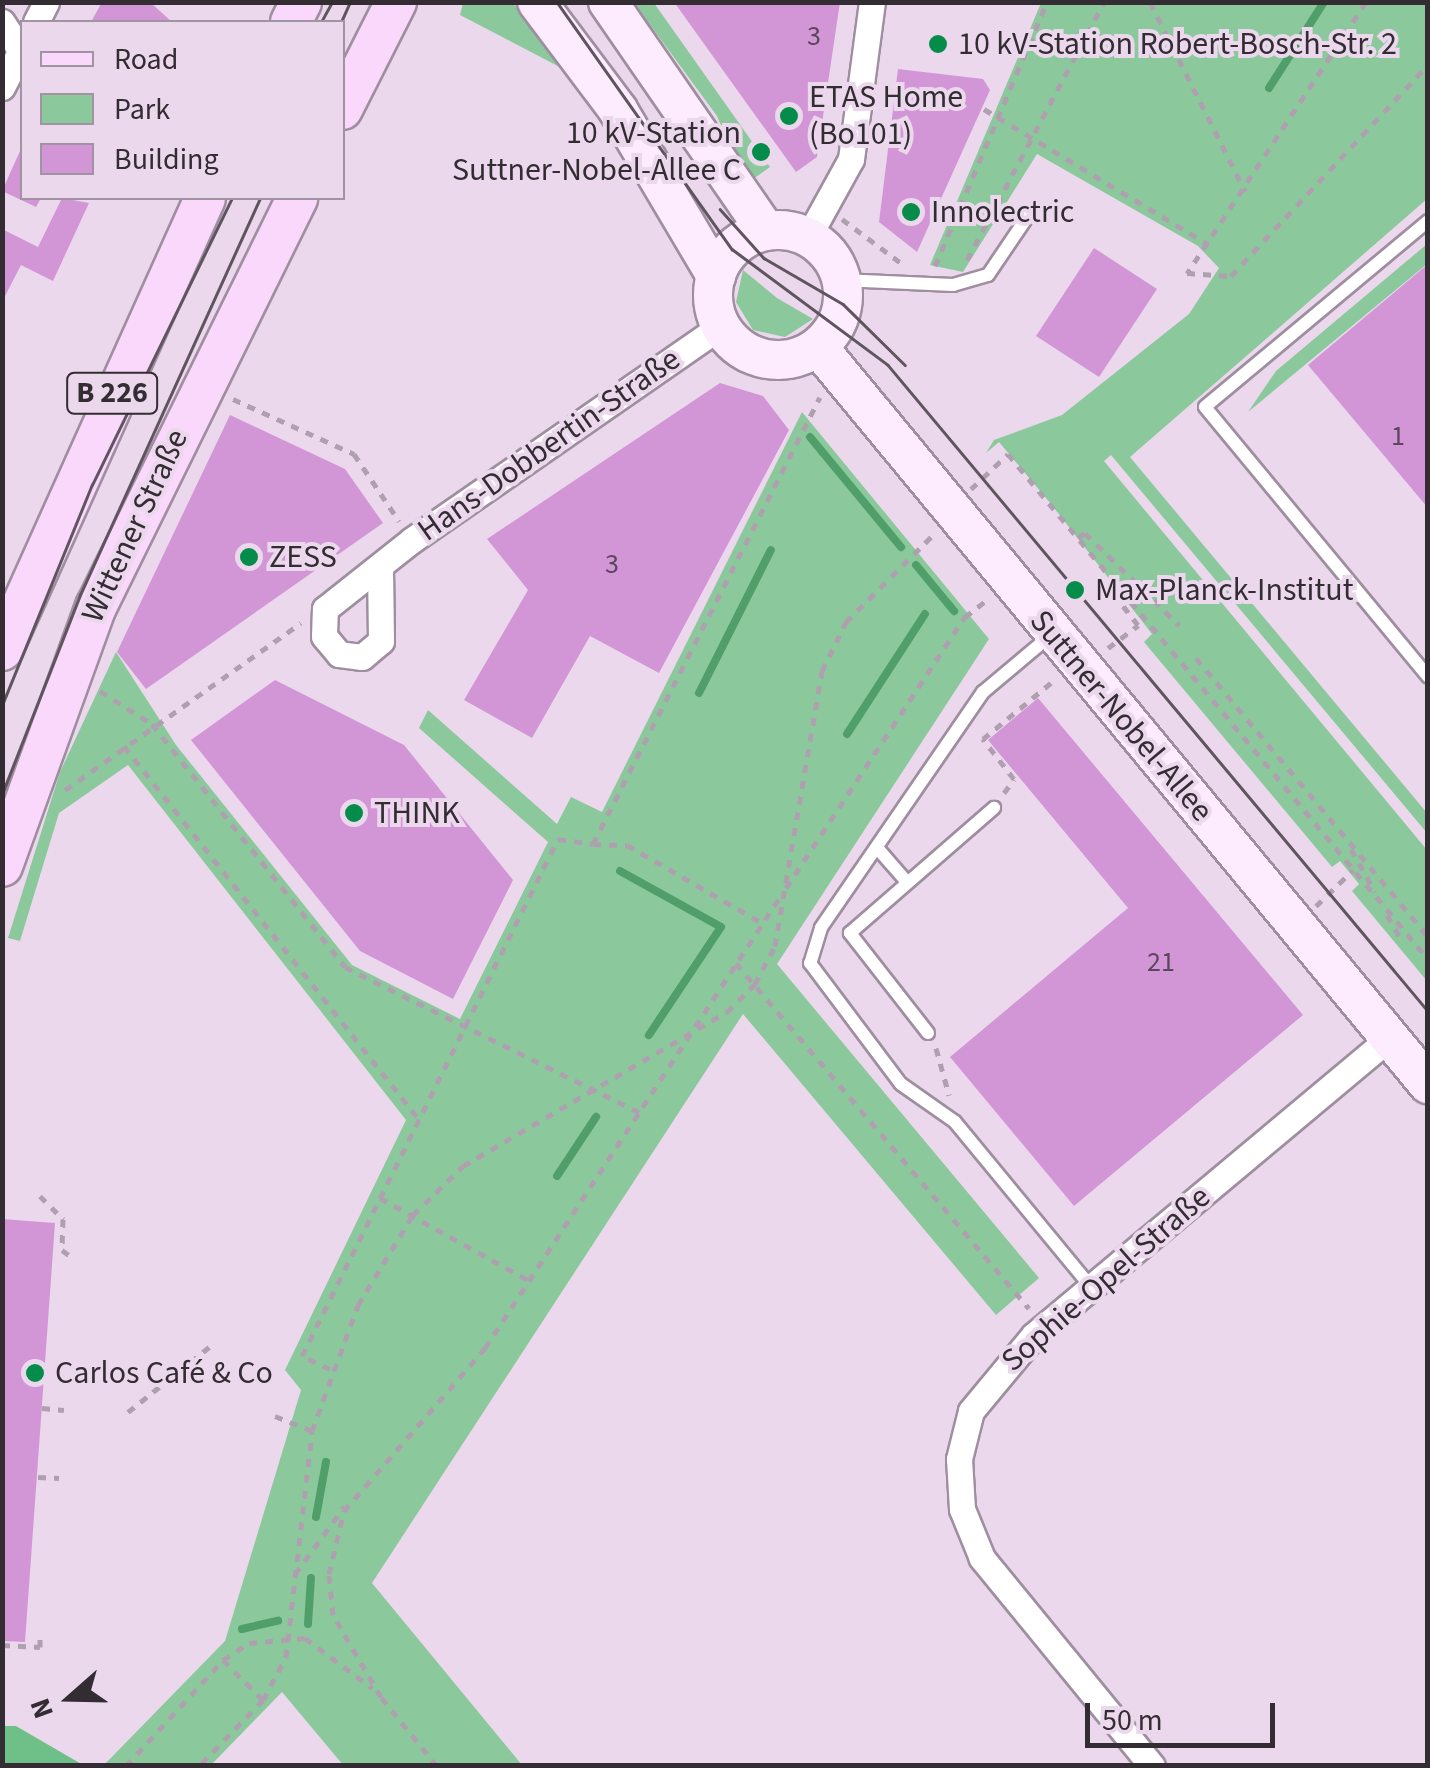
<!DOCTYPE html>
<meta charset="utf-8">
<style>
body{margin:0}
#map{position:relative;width:1430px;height:1768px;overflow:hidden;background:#ebd8ec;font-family:"Source Sans 3",sans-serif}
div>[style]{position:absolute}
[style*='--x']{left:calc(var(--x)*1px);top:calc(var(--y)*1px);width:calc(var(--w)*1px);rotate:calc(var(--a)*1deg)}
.green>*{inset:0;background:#8bc99d}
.forest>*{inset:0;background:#6fbf88}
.stream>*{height:8px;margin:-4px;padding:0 4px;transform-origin:4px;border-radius:4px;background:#509f6a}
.building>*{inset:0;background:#d296d7}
.path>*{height:5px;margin-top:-2.5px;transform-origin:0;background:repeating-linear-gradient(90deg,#afa0b0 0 8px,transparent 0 16px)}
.roads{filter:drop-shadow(2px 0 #9f8ea0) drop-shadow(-2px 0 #9f8ea0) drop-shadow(0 2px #9f8ea0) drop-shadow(0 -2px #9f8ea0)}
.lane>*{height:12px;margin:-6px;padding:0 6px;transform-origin:6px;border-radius:6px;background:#fff}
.street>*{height:25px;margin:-12.5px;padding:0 12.5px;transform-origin:12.5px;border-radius:12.5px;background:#fff}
.secondary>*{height:38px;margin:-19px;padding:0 19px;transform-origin:19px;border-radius:19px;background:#fcecfe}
.secondary>.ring{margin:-19px;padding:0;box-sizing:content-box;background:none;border:38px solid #fcecfe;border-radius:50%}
.primary>*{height:40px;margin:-20px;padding:0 20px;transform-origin:20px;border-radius:20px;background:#fad8fc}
.tram>*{height:2.5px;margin:-1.25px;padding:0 1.25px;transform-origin:1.25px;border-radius:1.25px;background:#5f555f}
.dots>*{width:28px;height:28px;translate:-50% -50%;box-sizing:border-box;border:5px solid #ebd8ec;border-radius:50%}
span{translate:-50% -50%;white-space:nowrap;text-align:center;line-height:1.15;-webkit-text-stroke:8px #ebd8ec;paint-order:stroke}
.number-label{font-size:28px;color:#5b465c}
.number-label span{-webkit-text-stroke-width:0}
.shield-label span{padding:2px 8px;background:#ebd8ec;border:2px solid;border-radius:8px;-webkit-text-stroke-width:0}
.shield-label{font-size:30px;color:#332c33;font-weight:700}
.poi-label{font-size:32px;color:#332c33}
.left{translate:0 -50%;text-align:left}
.right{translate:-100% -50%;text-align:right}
.street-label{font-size:32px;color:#332c33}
.frame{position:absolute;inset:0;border:5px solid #332c33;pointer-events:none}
.legend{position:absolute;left:20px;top:20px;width:325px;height:180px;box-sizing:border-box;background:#ebd8ec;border:2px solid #a193a2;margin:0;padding:12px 18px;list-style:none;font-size:30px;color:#332c33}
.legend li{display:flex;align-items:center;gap:20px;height:50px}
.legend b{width:50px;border:2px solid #a193a2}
.north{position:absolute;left:20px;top:1648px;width:100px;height:100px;-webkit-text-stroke:8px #ebd8ec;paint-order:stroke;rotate:250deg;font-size:28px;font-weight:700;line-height:40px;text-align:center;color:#332c33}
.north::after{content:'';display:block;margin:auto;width:35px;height:45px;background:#332c33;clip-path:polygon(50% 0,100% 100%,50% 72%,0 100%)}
.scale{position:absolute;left:1085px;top:1703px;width:190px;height:45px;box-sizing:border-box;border:5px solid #332c33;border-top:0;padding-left:12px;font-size:30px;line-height:35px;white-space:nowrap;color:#332c33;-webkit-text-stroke:8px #ebd8ec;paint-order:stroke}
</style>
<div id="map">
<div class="green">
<div style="clip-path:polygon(463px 3px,513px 3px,575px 75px,460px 15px)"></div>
<div style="clip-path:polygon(634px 3px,654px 3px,770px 167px,745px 185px,717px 116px)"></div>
<div style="clip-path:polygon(1041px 3px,1427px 3px,1427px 199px,1130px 457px,1427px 813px,1427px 833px,1111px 455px,1104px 461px,1427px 850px,1427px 981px,1352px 891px,1359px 884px,1340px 861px,1332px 867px,1144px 642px,1152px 634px,1051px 504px,999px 442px,986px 453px,994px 440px,1062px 415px,1189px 314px,1219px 268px,1198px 246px,1037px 154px,963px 272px,930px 265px)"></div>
<div style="clip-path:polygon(1427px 244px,1427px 264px,1248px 412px,1276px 371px)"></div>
<div style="clip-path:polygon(743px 270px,777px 298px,813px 319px,785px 337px,753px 330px,736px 302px)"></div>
<div style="clip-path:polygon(802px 412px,989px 639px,777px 964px,1039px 1278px,996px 1315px,743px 1014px,372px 1583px,522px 1765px,343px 1765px,282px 1692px,211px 1765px,104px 1765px,225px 1641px,301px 1390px,285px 1370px,406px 1120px,128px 765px,59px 813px,20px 941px,8px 938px,60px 772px,116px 652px,176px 745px,352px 965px,460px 1019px,548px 842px,419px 728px,428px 710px,557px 824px,571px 797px,602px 812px)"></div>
</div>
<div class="forest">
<div style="clip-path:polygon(3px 1726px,16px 1726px,83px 1765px,3px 1765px)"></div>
</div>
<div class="stream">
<div style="--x:1269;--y:88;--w:102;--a:-57.4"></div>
<div style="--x:810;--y:437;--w:143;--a:50.4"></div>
<div style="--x:916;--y:565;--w:60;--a:50.4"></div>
<div style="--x:699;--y:693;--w:160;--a:-63.3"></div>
<div style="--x:847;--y:734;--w:143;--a:-57"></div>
<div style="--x:620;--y:871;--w:115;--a:29"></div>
<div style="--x:721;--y:927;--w:130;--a:123.7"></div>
<div style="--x:557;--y:1176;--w:71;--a:-56.5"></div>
<div style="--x:316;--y:1517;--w:56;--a:-79.7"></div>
<div style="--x:308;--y:1624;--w:46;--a:-86.3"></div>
<div style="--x:242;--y:1629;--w:37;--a:-13"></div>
</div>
<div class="building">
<div style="clip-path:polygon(102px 2px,150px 2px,172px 22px,91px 22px)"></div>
<div style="clip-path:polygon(674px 2px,840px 2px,817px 157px,796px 172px)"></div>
<div style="clip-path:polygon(898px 69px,983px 79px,990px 90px,917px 252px,879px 222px)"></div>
<div style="clip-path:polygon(20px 151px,22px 198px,41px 198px,36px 207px,2px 191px)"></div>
<div style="clip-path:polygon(62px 198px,89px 203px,53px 281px,21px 265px,2px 302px,2px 229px,38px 247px)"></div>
<div style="clip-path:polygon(1094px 248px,1157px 289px,1099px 377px,1036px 336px)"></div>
<div style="clip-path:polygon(1428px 264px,1428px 508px,1308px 365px)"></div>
<div style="clip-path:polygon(720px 383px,763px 396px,789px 430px,659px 673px,590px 636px,532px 738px,464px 700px,528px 590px,487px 539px)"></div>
<div style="clip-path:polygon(230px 415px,345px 469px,383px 523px,146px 689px,117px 652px)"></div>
<div style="clip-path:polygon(275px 680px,404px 745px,513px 880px,453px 999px,360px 951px,191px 740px)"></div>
<div style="clip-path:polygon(1038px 698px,1303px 1015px,1074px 1206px,950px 1057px,1128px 908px,988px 740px)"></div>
<div style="clip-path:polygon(2px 1219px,55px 1223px,25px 1642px,2px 1641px)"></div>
</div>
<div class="path">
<div style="--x:1150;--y:2;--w:212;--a:63.3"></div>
<div style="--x:1366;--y:2;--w:325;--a:123.4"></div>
<div style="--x:1187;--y:273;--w:44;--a:3.9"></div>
<div style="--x:1231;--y:276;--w:289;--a:-47"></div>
<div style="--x:984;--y:109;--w:262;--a:31.1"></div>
<div style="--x:842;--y:219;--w:74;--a:36.7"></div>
<div style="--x:967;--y:260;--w:292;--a:-62"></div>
<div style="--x:935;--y:266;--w:287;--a:-67"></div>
<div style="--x:233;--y:399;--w:133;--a:24.4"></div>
<div style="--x:354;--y:454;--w:81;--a:56.1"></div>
<div style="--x:971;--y:489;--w:51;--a:-43.4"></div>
<div style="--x:1008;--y:454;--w:657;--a:50.25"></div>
<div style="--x:1078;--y:538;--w:9;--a:-36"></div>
<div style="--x:1085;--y:533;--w:132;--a:44.4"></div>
<div style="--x:1108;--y:648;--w:38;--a:-37"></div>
<div style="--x:1138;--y:625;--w:37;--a:-128"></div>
<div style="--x:1115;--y:596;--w:9;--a:-41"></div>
<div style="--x:1196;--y:658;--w:362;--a:50.2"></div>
<div style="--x:100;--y:691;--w:62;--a:32.4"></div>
<div style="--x:152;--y:724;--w:310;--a:51.5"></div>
<div style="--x:345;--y:967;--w:329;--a:26.3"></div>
<div style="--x:124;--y:746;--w:476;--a:51.7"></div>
<div style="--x:65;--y:790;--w:289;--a:-35.3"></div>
<div style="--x:1004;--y:793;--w:17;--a:-54"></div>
<div style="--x:1014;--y:779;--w:51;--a:-127.8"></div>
<div style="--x:983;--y:739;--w:91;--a:-39.6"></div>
<div style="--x:593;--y:844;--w:34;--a:2"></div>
<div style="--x:627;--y:845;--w:156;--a:30"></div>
<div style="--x:1351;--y:849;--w:49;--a:60.8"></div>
<div style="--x:786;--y:888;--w:325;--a:-56.6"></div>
<div style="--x:965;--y:617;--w:29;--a:-38"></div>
<div style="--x:1316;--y:906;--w:52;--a:-44.2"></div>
<div style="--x:1387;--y:915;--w:24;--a:60"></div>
<div style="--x:736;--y:963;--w:453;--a:49.7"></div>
<div style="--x:936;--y:1048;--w:49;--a:74.5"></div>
<div style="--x:40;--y:1196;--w:33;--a:45"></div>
<div style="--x:63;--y:1219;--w:31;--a:92"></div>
<div style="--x:62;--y:1250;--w:14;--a:36"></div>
<div style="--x:380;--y:1198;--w:171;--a:29"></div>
<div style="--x:330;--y:1369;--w:31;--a:-155"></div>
<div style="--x:302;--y:1356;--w:577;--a:-63.66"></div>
<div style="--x:558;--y:839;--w:35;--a:8"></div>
<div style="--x:593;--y:844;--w:501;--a:-63.08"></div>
<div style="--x:42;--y:1408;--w:22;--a:5"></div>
<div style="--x:128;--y:1412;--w:110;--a:-38.7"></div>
<div style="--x:275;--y:1416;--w:40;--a:22"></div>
<div style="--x:38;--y:1477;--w:21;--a:3"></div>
<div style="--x:295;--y:1574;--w:84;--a:-53.7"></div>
<div style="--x:2;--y:1645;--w:38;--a:3"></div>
<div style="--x:40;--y:1647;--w:10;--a:-90"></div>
<div style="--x:223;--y:1660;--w:31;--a:-33"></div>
<div style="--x:249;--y:1643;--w:56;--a:-5.1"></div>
<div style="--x:305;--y:1638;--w:84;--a:36.7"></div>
<div style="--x:263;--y:1700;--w:49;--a:-61.9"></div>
<div style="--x:286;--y:1657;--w:227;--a:-83.4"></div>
<div style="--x:312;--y:1431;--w:134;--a:-69.9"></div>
<div style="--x:358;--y:1305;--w:105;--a:-58.6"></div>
<div style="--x:413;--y:1215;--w:70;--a:-44.4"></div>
<div style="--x:463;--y:1166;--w:306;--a:-30.3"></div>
<div style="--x:727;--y:1012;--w:40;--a:-45"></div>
<div style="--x:755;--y:984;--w:43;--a:-62.2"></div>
<div style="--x:775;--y:946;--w:279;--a:-80.3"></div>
<div style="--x:822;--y:671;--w:55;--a:-63.9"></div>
<div style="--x:846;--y:622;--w:123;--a:-45"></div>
<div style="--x:126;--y:1766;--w:144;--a:-47.5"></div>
<div style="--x:223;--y:1660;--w:57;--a:45"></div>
<div style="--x:263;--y:1700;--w:92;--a:134.1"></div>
<div style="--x:437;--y:1766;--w:89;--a:-129.1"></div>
<div style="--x:381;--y:1697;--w:95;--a:-120.3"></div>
<div style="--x:333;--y:1615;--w:41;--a:-95.6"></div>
<div style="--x:329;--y:1574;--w:65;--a:-76.6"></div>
<div style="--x:344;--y:1511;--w:216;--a:-49.1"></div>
<div style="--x:485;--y:1348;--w:539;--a:-56.81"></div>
</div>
<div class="roads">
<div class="lane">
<div style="--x:1428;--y:221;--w:290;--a:140.2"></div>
<div style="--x:1205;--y:407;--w:350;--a:50.4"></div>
<div style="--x:841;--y:280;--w:112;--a:2.6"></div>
<div style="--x:953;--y:285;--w:36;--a:-16"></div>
<div style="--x:988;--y:275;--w:71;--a:-55.9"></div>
<div style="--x:1051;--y:635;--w:89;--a:140"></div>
<div style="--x:983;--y:692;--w:286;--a:124.5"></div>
<div style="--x:821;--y:928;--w:37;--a:107"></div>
<div style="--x:810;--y:963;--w:151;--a:53.1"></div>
<div style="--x:901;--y:1084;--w:66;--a:35.1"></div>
<div style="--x:955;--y:1122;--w:214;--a:50.5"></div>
<div style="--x:879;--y:850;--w:41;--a:48.9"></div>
<div style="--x:928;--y:1033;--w:127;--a:-128"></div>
<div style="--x:850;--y:933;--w:191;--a:-41"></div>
</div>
<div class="street">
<div style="--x:2;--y:22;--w:35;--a:57"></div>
<div style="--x:36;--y:22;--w:22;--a:-63"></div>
<div style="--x:2;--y:87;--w:44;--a:-62.9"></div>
<div style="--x:808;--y:237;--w:89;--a:-61.1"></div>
<div style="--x:851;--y:159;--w:158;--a:-82.4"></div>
<div style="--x:380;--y:568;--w:73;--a:89.2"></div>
<div style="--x:381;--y:641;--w:25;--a:140"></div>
<div style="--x:362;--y:657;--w:23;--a:-173"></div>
<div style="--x:339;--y:654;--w:23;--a:-130"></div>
<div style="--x:324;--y:636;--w:27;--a:-88"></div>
<div style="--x:325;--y:609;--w:111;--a:-38.4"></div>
<div style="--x:412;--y:540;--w:376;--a:-34.7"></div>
<div style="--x:1152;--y:1766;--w:269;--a:-129.3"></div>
<div style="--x:982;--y:1558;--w:53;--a:-112.2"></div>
<div style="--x:962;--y:1509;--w:50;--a:-93.4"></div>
<div style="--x:959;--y:1459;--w:49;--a:-76"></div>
<div style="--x:971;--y:1411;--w:99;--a:-50.3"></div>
<div style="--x:1034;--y:1335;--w:461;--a:-39.9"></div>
</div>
<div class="secondary">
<div style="--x:537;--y:2;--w:135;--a:53.1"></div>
<div style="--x:618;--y:110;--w:193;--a:59.4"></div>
<div style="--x:608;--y:2;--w:278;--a:55.4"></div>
<div class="ring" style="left:713px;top:230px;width:92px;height:92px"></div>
<div style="--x:818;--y:347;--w:957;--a:50.39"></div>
</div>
<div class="primary">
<div style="--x:291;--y:22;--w:22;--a:-63"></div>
<div style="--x:342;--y:109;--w:120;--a:-63.2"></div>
<div style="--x:2;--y:650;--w:495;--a:-65.8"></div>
<div style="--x:2;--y:866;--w:276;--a:-70.1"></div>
<div style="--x:96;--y:607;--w:456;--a:-63.8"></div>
</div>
</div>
<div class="tram">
<div style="--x:557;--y:2;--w:303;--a:54.7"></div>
<div style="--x:732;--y:249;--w:194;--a:36.6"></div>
<div style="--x:888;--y:365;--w:842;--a:50.11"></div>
<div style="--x:321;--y:22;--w:23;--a:-61"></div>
<div style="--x:341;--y:22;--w:22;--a:-66"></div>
<div style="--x:720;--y:209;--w:66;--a:48.1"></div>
<div style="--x:764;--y:258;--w:91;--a:30.2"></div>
<div style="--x:843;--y:304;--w:87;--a:44.5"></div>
<div style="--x:2;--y:705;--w:238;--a:-67.8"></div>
<div style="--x:92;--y:485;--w:319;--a:-64"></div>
<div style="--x:2;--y:794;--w:214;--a:-68.6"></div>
<div style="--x:80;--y:595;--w:436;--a:-65.6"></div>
</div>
<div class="dots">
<div style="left:938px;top:44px;background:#058c4a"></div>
<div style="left:789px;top:116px;background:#058c4a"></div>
<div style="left:761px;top:152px;background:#058c4a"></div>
<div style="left:911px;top:212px;background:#058c4a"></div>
<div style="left:249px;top:557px;background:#058c4a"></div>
<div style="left:1075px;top:590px;background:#058c4a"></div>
<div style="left:354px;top:813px;background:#058c4a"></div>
<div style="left:35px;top:1373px;background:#058c4a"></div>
</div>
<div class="number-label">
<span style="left:814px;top:36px">3</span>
<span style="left:1398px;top:436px">1</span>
<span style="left:612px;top:564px">3</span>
<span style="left:1161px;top:962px">21</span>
</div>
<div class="shield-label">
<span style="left:112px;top:393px">B 226</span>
</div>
<div class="poi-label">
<span class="left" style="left:958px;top:44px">10 kV-Station Robert-Bosch-Str. 2</span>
<span class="left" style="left:809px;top:116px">ETAS Home<br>(Bo101)</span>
<span class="right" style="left:741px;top:152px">10 kV-Station<br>Suttner-Nobel-Allee C</span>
<span class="left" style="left:931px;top:212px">Innolectric</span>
<span class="left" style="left:269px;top:557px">ZESS</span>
<span class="left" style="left:1095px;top:590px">Max-Planck-Institut</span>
<span class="left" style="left:374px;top:813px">THINK</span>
<span class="left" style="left:55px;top:1373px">Carlos Café &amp; Co</span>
</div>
<div class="street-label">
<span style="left:549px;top:445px;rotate:-35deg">Hans-Dobbertin-Straße</span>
<span style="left:135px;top:526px;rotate:-65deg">Wittener Straße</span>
<span style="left:1121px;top:716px;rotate:50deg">Suttner-Nobel-Allee</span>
<span style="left:1106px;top:1279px;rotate:-41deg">Sophie-Opel-Straße</span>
</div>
<div class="frame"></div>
<ul class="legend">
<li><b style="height:12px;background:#fad8fc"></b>Road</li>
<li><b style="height:28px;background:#8bc99d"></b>Park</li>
<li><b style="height:28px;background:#d296d7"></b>Building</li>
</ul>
<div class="north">N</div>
<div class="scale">50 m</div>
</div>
